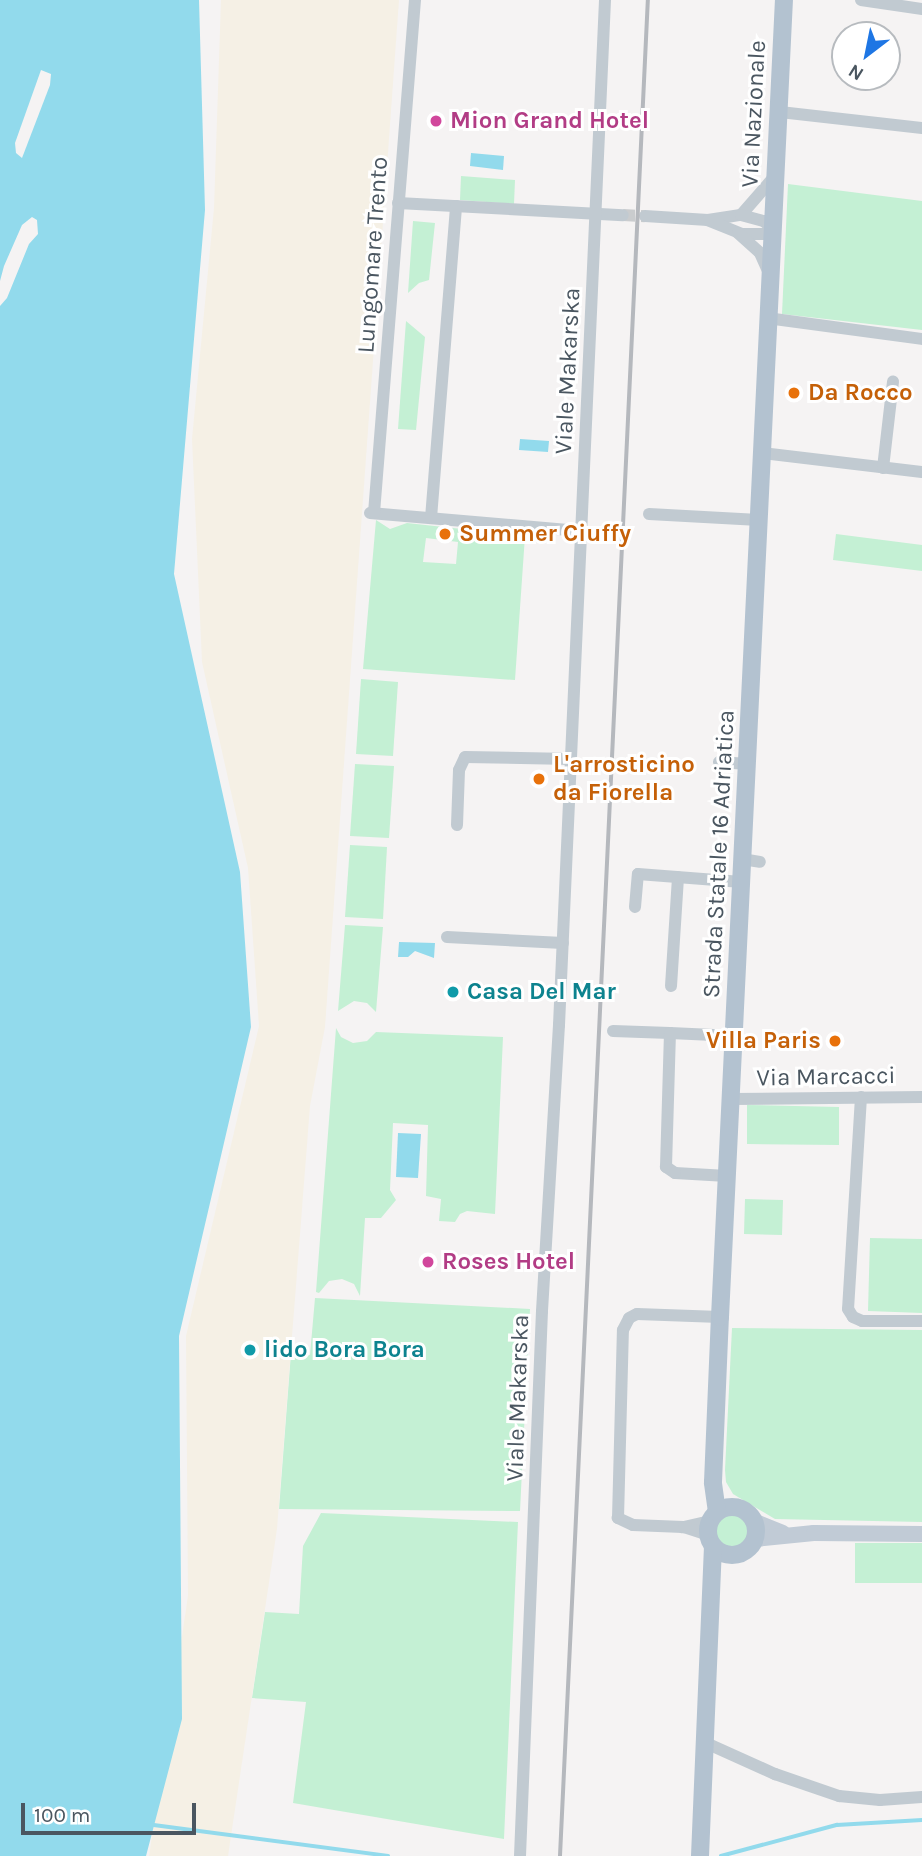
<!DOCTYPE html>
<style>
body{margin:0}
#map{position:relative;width:922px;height:1856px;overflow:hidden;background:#f5f3f3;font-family:Karla,sans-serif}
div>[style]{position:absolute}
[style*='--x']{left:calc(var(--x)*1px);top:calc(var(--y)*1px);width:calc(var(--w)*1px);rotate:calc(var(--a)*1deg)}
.green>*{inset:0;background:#c4f0d4}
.round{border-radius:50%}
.sand>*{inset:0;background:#f5f0e5}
.water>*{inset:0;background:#92daec}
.pier>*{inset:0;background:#f5f3f3}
.stream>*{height:3.5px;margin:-1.75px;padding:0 1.75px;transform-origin:1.75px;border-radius:1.75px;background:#92daec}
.street-tunnel>*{height:12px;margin-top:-6px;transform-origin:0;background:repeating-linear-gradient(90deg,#caccce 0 12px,transparent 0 18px)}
.street>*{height:12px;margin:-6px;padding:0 6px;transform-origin:6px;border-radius:6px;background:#c1cad1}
.secondary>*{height:16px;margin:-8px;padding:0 8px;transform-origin:8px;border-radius:8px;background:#c1cbd6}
.primary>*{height:18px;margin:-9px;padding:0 9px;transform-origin:9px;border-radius:9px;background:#b3c2d0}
.primary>.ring{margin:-9px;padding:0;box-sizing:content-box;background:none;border:18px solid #b3c2d0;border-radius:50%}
.rail>*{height:3.5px;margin:-1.75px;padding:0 1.75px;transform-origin:1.75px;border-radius:1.75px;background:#b5b8bd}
.dots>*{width:19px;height:19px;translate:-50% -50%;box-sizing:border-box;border:4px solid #fff;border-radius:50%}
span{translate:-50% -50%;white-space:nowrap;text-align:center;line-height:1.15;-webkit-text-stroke:6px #fff;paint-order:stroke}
.street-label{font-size:24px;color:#4a5660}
.hotel-label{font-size:24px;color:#b23c85;font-weight:700}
.left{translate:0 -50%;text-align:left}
.food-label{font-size:24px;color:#c56008;font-weight:700}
.right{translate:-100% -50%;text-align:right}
.culture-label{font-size:24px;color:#0d838f;font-weight:700}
.north{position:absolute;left:831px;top:21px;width:70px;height:70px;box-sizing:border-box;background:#fff;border:2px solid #b7bbbf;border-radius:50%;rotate:212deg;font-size:19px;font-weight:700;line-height:28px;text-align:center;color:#4a5660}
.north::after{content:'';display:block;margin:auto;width:24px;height:32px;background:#1e76e4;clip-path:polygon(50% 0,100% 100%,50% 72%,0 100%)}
.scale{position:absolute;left:21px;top:1803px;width:175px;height:32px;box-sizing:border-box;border:4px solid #4a5660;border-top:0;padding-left:9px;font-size:21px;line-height:24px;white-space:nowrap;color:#4a5660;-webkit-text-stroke:5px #fff;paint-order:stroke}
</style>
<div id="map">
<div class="green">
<div style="clip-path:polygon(461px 176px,515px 180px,514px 204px,460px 200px)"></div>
<div style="clip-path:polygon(788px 184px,922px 201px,922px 330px,782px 314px)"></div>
<div style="clip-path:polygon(413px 221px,435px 223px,429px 280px,419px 283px,408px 293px)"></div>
<div style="clip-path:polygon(406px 321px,425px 337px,416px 430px,398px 429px)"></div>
<div style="clip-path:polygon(evenodd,376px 520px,390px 529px,407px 523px,525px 536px,515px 680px,363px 669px,376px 520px,426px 538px,458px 542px,456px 564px,423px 562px,426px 538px)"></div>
<div style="clip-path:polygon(836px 534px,922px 545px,922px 571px,833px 560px)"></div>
<div style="clip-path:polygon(361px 679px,398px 682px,393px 756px,356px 754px)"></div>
<div style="clip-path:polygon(355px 764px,394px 766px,389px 838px,350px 836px)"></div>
<div style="clip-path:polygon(350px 845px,387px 847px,383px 919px,345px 917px)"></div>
<div style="clip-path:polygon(345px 925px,383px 927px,376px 1012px,367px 1003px,354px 1001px,338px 1011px)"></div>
<div style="clip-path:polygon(336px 1028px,341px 1037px,353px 1043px,367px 1041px,376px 1032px,503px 1037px,495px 1214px,467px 1211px,460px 1214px,455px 1222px,439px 1221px,441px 1199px,426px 1196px,428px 1125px,393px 1123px,390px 1190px,396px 1200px,381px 1218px,365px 1218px,360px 1296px,354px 1284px,342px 1279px,329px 1281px,319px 1293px,316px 1292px)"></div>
<div style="clip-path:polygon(747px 1105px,839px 1107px,839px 1145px,747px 1144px)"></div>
<div style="clip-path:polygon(745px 1199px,783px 1200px,782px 1235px,744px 1234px)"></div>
<div style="clip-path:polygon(870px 1238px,922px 1239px,922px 1313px,868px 1311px)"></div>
<div style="clip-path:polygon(315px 1298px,530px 1309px,520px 1511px,279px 1509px,291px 1353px,310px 1355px)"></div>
<div style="clip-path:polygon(732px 1328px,922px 1330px,922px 1522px,775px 1519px,733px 1494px,726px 1482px,725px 1470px)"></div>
<div style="clip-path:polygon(321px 1513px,518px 1522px,504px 1839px,293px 1803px,306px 1702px,252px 1698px,265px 1612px,299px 1614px,303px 1546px)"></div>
<div class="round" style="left:716px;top:1515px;width:32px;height:32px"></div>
<div style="clip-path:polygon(855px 1543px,922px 1543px,922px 1583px,855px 1583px)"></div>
</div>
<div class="sand">
<div style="clip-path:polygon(221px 0,399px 0,325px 1027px,310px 1106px,277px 1529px,228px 1856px,149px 1856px,188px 1596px,186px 1336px,259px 1026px,248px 868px,202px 662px,192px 439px,214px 208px)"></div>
</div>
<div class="water">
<div style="clip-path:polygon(0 0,199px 0,205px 210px,174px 574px,240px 872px,251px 1027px,179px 1336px,182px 1719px,146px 1856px,0 1856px)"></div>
<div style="clip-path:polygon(471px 153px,504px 156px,503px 170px,470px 166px)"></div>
<div style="clip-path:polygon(520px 439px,549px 441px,548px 452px,519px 450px)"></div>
<div style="clip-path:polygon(399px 942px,435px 943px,434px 958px,415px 951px,408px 957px,398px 957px)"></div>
<div style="clip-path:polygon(398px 1133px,421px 1134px,418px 1178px,396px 1177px)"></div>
</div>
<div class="pier">
<div style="clip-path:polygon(41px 70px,51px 74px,50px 85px,22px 158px,16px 153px,15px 143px)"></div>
<div style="clip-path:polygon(32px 217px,37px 220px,38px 234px,29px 244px,7px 298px,0 306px,0 281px,4px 266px,22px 225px)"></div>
</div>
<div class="stream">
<div style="--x:154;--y:1825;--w:236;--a:7.5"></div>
<div style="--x:721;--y:1856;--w:120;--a:-15"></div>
<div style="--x:837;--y:1825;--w:85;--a:-3.4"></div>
</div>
<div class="street-tunnel">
<div style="--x:623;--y:215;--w:22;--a:3"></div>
</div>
<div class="street">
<div style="--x:861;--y:0;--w:62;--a:8.4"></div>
<div style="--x:780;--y:112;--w:143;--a:6.4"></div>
<div style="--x:398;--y:203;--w:225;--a:3.1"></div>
<div style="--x:741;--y:215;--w:52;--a:-48.9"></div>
<div style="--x:645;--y:216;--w:63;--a:3.6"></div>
<div style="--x:708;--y:220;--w:33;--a:-9"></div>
<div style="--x:741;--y:215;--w:24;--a:15"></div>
<div style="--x:764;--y:221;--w:13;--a:45"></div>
<div style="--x:773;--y:230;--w:10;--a:156"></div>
<div style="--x:764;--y:234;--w:22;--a:180"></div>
<div style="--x:742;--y:234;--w:37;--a:-158"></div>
<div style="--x:738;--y:233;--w:30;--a:42"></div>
<div style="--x:760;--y:253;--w:22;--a:66"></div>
<div style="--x:767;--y:318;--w:156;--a:7.7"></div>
<div style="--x:762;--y:453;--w:161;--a:6.8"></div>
<div style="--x:883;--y:468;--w:87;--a:-83.4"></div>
<div style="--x:370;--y:513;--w:213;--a:4.9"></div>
<div style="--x:374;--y:513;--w:515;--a:-85.43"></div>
<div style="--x:649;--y:514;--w:110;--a:3.1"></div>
<div style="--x:431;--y:518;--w:313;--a:-85.4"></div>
<div style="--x:719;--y:762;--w:29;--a:4"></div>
<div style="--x:457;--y:825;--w:55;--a:-87.9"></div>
<div style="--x:459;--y:770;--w:14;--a:-65"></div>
<div style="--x:465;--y:757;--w:106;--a:1.1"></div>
<div style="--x:742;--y:859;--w:18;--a:9"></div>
<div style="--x:635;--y:907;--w:33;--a:-85"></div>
<div style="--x:638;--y:874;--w:104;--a:4.4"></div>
<div style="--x:447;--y:937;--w:116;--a:3"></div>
<div style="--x:671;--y:986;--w:109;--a:-86.3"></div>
<div style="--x:613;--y:1031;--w:57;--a:2"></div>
<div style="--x:861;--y:1097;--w:212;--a:93.5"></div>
<div style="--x:848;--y:1309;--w:9;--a:58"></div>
<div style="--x:853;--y:1317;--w:10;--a:24"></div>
<div style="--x:862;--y:1321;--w:60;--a:0"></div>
<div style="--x:731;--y:1099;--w:191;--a:-0.6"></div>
<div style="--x:727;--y:1176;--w:52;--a:-176.7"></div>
<div style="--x:675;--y:1173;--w:11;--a:-146"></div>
<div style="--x:666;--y:1167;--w:134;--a:-88.3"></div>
<div style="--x:670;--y:1033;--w:65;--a:2.6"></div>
<div style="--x:710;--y:1521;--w:28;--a:167"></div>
<div style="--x:683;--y:1527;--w:50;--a:-177.7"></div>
<div style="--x:633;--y:1525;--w:17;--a:-155"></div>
<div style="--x:618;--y:1518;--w:188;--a:-88.5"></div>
<div style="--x:623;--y:1330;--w:13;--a:-63"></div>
<div style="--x:629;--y:1318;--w:9;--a:-27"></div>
<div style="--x:637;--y:1314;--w:83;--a:2.1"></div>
<div style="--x:684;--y:1527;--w:25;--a:18"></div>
<div style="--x:706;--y:1743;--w:76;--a:24.2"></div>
<div style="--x:775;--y:1774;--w:68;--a:19"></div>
<div style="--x:839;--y:1796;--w:41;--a:5.6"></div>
<div style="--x:880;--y:1800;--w:42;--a:-4.1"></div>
<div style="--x:520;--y:1856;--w:545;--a:-87.69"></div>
<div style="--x:542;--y:1311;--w:287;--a:-86.6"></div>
<div style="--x:559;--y:1025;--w:1026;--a:-87.43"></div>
</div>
<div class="secondary">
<div style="--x:753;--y:1521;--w:32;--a:22"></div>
<div style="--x:755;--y:1539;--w:59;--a:-5.8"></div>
<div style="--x:814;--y:1533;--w:108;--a:0.5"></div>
</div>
<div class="primary">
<div class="ring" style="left:708px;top:1507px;width:30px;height:30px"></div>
<div style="--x:717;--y:1512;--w:30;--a:-98"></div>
<div style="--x:713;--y:1482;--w:165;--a:-87.6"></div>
<div style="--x:720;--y:1317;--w:1319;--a:-87.22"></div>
<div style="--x:700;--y:1856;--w:310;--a:-87.6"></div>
</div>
<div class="rail">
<div style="--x:560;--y:1856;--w:1858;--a:-87.29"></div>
</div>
<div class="dots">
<div style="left:436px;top:121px;background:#d1479c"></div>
<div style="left:794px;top:393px;background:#e8710a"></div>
<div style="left:445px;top:534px;background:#e8710a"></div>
<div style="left:539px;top:779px;background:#e8710a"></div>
<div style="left:453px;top:992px;background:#0f9aa8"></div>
<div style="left:835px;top:1041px;background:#e8710a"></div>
<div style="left:428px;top:1262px;background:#d1479c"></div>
<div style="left:250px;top:1350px;background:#0f9aa8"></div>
</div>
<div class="street-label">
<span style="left:754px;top:114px;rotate:-87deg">Via Nazionale</span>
<span style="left:373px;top:255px;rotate:-86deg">Lungomare Trento</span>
<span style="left:568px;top:371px;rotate:-87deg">Viale Makarska</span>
<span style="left:719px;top:854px;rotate:-87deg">Strada Statale 16 Adriatica</span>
<span style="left:826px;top:1077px;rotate:-1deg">Via Marcacci</span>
<span style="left:518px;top:1398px;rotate:-88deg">Viale Makarska</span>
</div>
<div class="hotel-label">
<span class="left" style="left:450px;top:121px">Mion Grand Hotel</span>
<span class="left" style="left:442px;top:1262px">Roses Hotel</span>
</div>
<div class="food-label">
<span class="left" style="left:808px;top:393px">Da Rocco</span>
<span class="left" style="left:459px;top:534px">Summer Ciuffy</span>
<span class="left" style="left:553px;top:779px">L'arrosticino<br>da Fiorella</span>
<span class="right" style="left:821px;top:1041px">Villa Paris</span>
</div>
<div class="culture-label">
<span class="left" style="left:467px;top:992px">Casa Del Mar</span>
<span class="left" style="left:264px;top:1350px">lido Bora Bora</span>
</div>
<div class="north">N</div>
<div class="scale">100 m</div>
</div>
